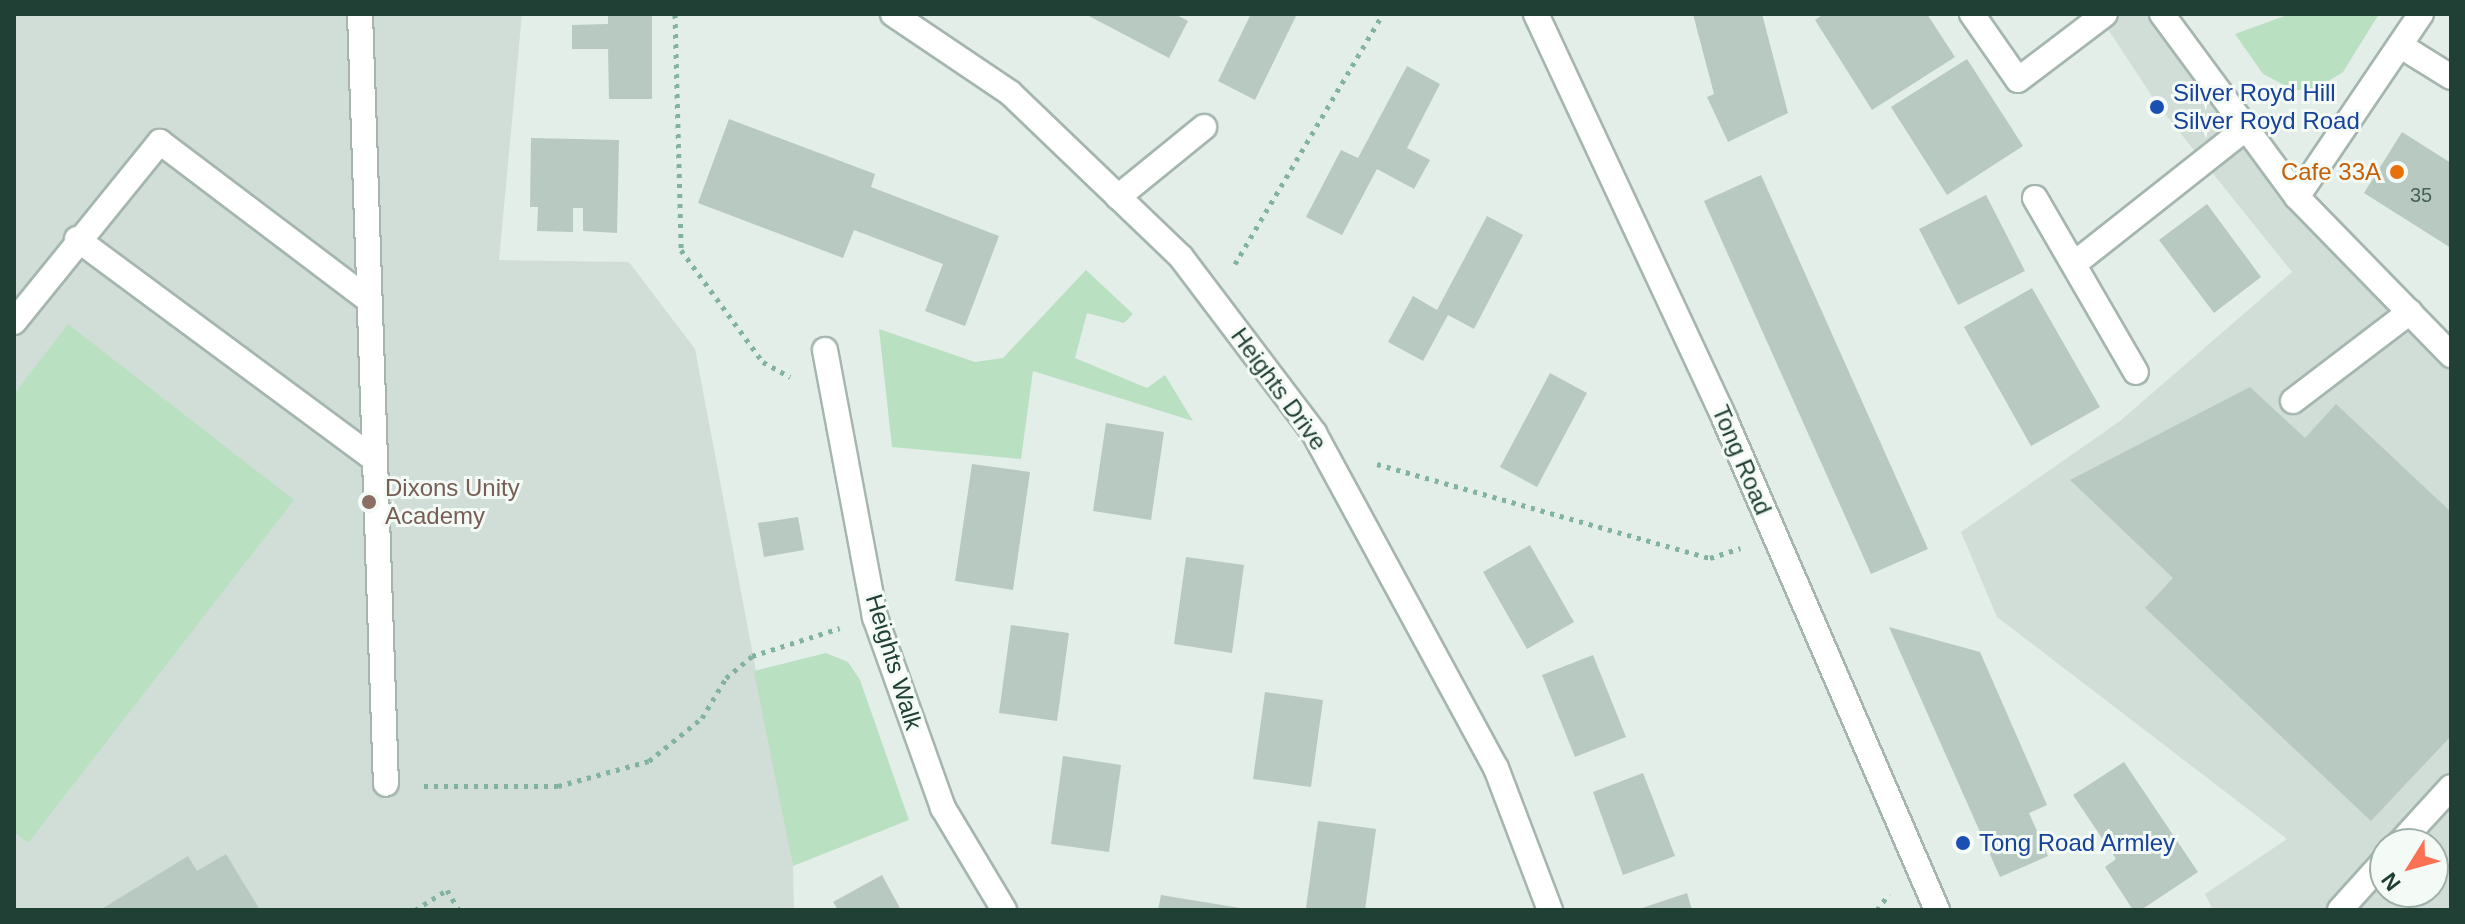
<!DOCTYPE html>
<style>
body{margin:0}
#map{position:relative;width:2465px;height:924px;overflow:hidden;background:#e3eee8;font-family:Arial,sans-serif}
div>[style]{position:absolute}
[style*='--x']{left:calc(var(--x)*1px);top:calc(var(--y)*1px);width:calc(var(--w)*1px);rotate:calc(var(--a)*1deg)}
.built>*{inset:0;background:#d1ded7}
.green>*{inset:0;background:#bae0c2}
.building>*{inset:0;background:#b8c9c1}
.path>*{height:5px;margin-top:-2.5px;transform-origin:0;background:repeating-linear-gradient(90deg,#81b3a0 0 4px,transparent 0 10px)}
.roads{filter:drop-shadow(2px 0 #a5b6af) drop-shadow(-2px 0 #a5b6af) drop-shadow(0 2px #a5b6af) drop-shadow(0 -2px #a5b6af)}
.service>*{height:24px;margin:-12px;padding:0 12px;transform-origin:12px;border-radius:12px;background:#fff}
.minor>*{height:24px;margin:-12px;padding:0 12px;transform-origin:12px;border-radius:12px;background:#fff}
.tertiary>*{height:24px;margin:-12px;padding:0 12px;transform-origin:12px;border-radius:12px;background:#fff}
.secondary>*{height:24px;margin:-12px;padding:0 12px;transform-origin:12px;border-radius:12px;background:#fff}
.dots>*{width:22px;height:22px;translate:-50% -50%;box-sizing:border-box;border:4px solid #f4faf6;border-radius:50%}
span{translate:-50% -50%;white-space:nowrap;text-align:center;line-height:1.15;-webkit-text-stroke:6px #f4faf6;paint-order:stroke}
.number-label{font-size:20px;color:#476258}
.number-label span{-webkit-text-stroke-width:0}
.transit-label{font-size:24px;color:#164399}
.left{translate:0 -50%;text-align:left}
.food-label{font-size:24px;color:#c56008}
.right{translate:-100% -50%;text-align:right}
.street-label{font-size:24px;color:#214035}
.education-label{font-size:24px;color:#785e54}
.frame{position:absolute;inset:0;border:16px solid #214035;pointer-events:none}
.north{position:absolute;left:2369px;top:828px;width:80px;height:80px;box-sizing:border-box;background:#f4faf6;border:2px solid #a0b0a9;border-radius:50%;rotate:233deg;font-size:22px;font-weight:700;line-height:32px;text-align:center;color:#214035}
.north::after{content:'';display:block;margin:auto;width:28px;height:36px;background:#fa7154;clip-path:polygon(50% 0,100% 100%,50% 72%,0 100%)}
</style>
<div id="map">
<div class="built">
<div style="clip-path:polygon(14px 14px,522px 14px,499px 260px,629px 262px,695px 349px,793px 866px,794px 910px,14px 910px)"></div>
<div style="clip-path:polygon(evenodd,2098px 14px,2162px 14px,2297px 197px,2451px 355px,2451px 910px,2213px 910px,2205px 894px,2287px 839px,1997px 617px,1961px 532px,2120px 421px,2292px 272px,2157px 104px,2098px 14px,2385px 844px,2433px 844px,2433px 892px,2385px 892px,2385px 844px)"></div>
</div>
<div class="green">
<div style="clip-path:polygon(2290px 14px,2379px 14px,2343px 72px,2314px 90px,2294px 90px,2263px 74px,2235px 34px)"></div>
<div style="clip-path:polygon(1086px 270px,1133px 314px,1124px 323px,1087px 313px,1075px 358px,1147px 388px,1165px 375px,1193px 421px,1033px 371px,1021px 459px,892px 447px,879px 329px,975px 362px,1003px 358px)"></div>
<div style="clip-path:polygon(68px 324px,294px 500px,28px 843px,14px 832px,14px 394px)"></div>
<div style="clip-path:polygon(826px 653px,848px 662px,860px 680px,909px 820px,793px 866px,754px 671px)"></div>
</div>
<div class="building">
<div style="clip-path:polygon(608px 14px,652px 14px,652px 99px,609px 99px,608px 49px,572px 49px,572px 25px,608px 24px)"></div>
<div style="clip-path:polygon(1085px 14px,1175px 14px,1188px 21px,1169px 58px)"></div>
<div style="clip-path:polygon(1251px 14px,1297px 14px,1255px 100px,1218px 81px)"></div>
<div style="clip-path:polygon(1693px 14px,1762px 14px,1788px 113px,1728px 142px,1707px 97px,1714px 94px)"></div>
<div style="clip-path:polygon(1824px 14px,1927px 14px,1955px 57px,1872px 110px,1815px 20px)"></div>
<div style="clip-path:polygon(1967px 59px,2023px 146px,1947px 195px,1891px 107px)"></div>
<div style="clip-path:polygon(1407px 66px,1440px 84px,1407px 148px,1430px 160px,1414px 189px,1377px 169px,1342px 235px,1306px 217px,1341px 150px,1358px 158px)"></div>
<div style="clip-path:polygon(729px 119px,875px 174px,871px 187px,999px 236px,965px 326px,925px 311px,943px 264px,854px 230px,843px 258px,698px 203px)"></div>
<div style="clip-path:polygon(2402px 132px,2451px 163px,2451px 248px,2364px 193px)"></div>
<div style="clip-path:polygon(531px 138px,619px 140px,617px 233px,583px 231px,583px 208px,573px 208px,573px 232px,537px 231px,538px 207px,530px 207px)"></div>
<div style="clip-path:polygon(1761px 175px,1928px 549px,1871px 574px,1704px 201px)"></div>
<div style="clip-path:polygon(1986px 195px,2025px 271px,1958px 305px,1919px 229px)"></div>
<div style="clip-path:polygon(2207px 204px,2261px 277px,2214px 313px,2159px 240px)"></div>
<div style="clip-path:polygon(1487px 216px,1523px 235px,1474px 329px,1448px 315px,1423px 361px,1388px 342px,1413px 296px,1437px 310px)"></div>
<div style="clip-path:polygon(2032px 288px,2100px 407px,2031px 446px,1964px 327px)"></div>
<div style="clip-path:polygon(1550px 373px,1587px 393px,1537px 487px,1500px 467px)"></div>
<div style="clip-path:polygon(2250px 387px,2305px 438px,2336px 404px,2451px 512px,2451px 736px,2371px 821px,2145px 608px,2173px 578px,2070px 480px)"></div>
<div style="clip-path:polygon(1106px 423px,1164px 432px,1151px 520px,1093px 511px)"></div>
<div style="clip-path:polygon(972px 464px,1030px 472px,1013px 590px,955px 581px)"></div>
<div style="clip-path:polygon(798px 517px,804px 550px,764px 557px,758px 523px)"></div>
<div style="clip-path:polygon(1530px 545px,1574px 622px,1527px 649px,1483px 572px)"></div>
<div style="clip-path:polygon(1186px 557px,1244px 565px,1232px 653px,1174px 644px)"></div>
<div style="clip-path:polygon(1011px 625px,1069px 633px,1057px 721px,999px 713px)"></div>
<div style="clip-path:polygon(1889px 627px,1980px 652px,2047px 805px,2029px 813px,2048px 856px,2000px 877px)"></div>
<div style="clip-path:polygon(1593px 655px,1626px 737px,1575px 757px,1542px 675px)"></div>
<div style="clip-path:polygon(1265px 692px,1323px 700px,1311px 787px,1253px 779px)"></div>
<div style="clip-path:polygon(1063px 756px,1121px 765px,1109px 852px,1051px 844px)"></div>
<div style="clip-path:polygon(2124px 762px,2198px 872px,2141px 910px,2133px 910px,2105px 867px,2116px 859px,2073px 795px)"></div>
<div style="clip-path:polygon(1643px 773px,1675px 856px,1623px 875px,1593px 792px)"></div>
<div style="clip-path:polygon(1318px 821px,1376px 829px,1365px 910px,1306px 908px)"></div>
<div style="clip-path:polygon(226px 854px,260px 910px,100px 910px,188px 856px,197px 871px)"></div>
<div style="clip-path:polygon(882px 875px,901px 910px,838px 910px,833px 902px)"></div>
<div style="clip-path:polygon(1687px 893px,1692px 910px,1639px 910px,1639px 909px)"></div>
<div style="clip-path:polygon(1161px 895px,1240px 908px,1240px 910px,1158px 910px)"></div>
</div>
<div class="path">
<div style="--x:675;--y:14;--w:236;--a:88.5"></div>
<div style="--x:681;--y:250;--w:139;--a:53.8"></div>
<div style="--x:763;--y:362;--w:31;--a:29"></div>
<div style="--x:1235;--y:264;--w:291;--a:-59.4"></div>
<div style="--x:1377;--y:464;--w:346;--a:15.8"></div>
<div style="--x:1710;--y:558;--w:32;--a:-18"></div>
<div style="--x:424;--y:786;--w:134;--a:0"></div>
<div style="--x:558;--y:786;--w:94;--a:-15.4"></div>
<div style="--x:649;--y:761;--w:68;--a:-39.1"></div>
<div style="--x:702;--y:718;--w:47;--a:-59"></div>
<div style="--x:726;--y:678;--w:34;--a:-40"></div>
<div style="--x:752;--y:656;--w:92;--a:-17.7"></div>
<div style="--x:415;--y:910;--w:38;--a:-32"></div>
<div style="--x:447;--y:890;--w:23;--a:59"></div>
<div style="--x:1877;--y:910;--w:20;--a:-53"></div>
</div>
<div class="roads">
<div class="service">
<div style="--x:360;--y:14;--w:770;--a:88.07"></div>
<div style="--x:1118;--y:197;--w:111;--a:-39.1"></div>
<div style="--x:2035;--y:198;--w:201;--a:59.9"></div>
<div style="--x:77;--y:239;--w:368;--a:36.5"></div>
<div style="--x:2074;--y:264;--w:219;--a:-38.3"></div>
<div style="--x:14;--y:322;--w:232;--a:-51"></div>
<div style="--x:160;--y:142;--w:258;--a:37.1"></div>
<div style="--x:2293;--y:401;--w:147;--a:-37.3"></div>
<div style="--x:2399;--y:844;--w:77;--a:-47.6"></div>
<div style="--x:2340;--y:910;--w:67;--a:-48"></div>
</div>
<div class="minor">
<div style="--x:893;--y:14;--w:141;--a:34"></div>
<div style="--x:1010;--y:93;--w:237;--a:43.8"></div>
<div style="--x:1181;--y:257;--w:221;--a:52.9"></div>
<div style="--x:1314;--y:433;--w:381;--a:61.5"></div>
<div style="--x:1496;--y:768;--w:152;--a:69.2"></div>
<div style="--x:1972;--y:14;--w:80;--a:55.1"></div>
<div style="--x:2018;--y:80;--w:109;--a:-37.2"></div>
<div style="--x:2401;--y:46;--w:59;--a:31.8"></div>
<div style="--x:2297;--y:197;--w:221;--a:-55.9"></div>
<div style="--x:825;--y:350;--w:272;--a:79.4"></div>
<div style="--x:875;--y:617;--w:203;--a:70.4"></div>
<div style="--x:943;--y:808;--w:119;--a:59.1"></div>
</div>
<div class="tertiary">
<div style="--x:2162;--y:14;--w:227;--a:53.6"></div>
<div style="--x:2297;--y:197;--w:221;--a:45.7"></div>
</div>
<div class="secondary">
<div style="--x:1536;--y:14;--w:448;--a:65"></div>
<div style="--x:1725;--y:420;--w:534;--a:66.6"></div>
</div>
</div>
<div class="dots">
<div style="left:2157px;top:107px;background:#1a4fb4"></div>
<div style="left:2397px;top:172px;background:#e8710a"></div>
<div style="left:369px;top:502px;background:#8d6e63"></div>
<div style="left:1963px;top:843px;background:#1a4fb4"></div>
</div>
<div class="number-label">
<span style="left:2421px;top:195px">35</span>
</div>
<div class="transit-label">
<span class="left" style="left:2173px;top:107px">Silver Royd Hill<br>Silver Royd Road</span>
<span class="left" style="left:1979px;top:843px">Tong Road Armley</span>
</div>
<div class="food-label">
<span class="right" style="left:2381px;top:172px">Cafe 33A</span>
</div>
<div class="street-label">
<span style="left:1279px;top:389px;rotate:54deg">Heights Drive</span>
<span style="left:1742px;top:460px;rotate:67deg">Tong Road</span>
<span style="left:894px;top:662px;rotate:73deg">Heights Walk</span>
</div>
<div class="education-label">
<span class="left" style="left:385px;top:502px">Dixons Unity<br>Academy</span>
</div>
<div class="frame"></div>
<div class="north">N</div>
</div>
